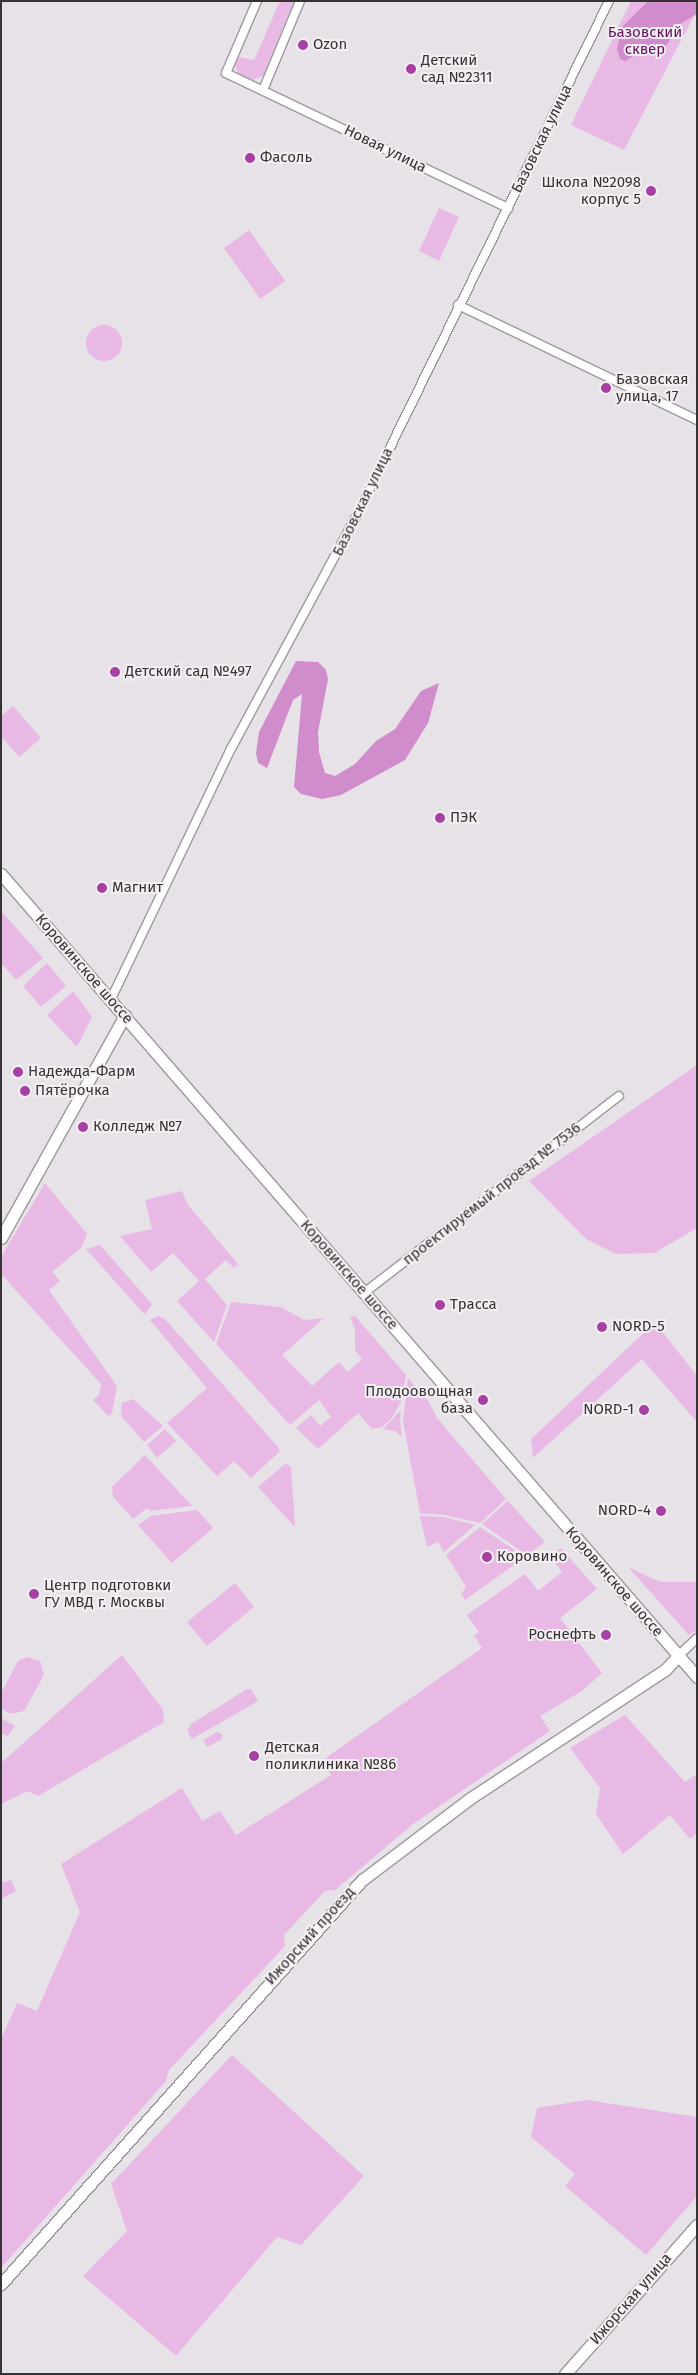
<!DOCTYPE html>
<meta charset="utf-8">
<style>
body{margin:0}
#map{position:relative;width:698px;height:2375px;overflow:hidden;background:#e7e2e7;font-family:"Fira Sans",sans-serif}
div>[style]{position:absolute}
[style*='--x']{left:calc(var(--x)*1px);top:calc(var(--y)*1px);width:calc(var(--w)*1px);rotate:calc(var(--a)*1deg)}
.green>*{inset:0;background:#e8b9e4}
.round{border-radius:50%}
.forest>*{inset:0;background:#d08ccb}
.roads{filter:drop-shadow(1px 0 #9d989d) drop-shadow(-1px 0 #9d989d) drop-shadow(0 1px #9d989d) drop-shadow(0 -1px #9d989d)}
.street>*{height:8px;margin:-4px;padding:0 4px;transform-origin:4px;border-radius:4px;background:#fff}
.secondary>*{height:11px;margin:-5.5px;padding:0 5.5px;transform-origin:5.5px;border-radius:5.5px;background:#fff}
.dots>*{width:14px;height:14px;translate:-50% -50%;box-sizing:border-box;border:2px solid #f5eff4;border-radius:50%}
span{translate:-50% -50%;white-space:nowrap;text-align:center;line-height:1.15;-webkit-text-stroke:4px #f5eff4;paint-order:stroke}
.park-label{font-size:15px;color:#620f60}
.poi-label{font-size:15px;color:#353334}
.left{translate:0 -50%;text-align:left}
.right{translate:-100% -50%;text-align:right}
.street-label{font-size:15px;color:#353334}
.frame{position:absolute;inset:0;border:2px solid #353334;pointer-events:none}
</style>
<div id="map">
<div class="green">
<div style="clip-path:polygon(280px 1px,294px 1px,263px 76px,253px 80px,238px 74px,235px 64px,238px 57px,254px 60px)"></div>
<div style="clip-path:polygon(631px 1px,697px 1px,697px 10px,624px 150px,571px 125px)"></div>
<div style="clip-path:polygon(439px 208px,459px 217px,439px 261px,419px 251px)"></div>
<div style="clip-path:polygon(249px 230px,285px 281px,260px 299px,224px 248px)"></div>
<div class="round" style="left:86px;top:325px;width:36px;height:36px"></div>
<div style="clip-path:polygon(13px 706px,41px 738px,19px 757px,1px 736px,1px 716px)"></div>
<div style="clip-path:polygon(1px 911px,43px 958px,16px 980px,1px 963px)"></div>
<div style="clip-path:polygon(47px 963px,66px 986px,41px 1007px,23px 986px)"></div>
<div style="clip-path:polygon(73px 991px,92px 1017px,77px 1047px,47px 1015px)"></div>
<div style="clip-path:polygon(697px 1065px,697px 1228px,654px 1253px,616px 1254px,586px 1239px,529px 1181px)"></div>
<div style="clip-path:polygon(45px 1183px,87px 1234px,82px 1247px,52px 1272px,60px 1281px,49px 1290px,117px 1386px,112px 1413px,108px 1416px,93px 1400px,99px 1395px,101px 1384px,1px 1274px,1px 1257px)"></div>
<div style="clip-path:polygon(182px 1191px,188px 1205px,238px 1264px,234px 1268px,226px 1260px,205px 1279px,227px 1305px,214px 1342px,177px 1301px,199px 1281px,173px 1253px,151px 1272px,120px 1236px,152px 1229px,145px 1200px)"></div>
<div style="clip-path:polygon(100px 1245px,152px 1304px,145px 1315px,86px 1249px)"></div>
<div style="clip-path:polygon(231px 1302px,280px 1307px,304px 1320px,324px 1318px,282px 1355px,312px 1386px,339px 1362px,348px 1372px,362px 1359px,355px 1350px,355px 1329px,350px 1317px,355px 1316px,406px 1375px,401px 1402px,391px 1419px,382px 1427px,372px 1429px,358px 1413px,318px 1449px,296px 1428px,311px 1415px,320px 1426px,331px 1417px,319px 1400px,290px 1425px,216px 1344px)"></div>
<div style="clip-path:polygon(158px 1316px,165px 1319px,278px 1447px,280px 1451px,251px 1478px,234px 1461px,217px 1476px,167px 1423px,207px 1388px,150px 1320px)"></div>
<div style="clip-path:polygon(657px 1325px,697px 1376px,697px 1422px,642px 1359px,533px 1458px,531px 1439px,648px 1329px)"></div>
<div style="clip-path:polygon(408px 1378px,428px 1401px,437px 1418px,506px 1499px,480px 1523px,445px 1515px,420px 1513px,403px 1421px)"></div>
<div style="clip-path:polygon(133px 1399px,163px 1426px,144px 1442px,121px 1416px,122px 1403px)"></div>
<div style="clip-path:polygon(401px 1410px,400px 1420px,402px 1437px,395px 1431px,383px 1429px)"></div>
<div style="clip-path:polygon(165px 1429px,176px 1441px,157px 1458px,147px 1445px)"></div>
<div style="clip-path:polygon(145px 1455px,192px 1506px,151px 1511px,147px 1508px,133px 1519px,113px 1497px,112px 1487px)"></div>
<div style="clip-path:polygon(286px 1463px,291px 1467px,295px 1527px,258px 1487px)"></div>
<div style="clip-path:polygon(508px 1501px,545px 1542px,527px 1555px,482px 1524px)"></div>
<div style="clip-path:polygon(197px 1510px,213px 1528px,172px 1563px,138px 1525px,151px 1516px)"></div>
<div style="clip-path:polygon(420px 1516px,444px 1517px,475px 1525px,444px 1552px,438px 1542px,427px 1547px)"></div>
<div style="clip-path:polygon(480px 1527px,525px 1557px,465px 1600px,461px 1594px,466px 1587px,446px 1555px)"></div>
<div style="clip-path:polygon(561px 1548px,597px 1589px,560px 1618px,602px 1673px,582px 1691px,540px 1716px,550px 1731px,413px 1824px,335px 1890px,325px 1891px,284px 1935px,285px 1946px,169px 2070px,166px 2081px,1px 2268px,1px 2039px,17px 2003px,37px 2011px,80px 1912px,61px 1864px,182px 1788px,202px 1821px,220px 1811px,236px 1835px,331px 1775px,323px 1760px,482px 1648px,474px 1635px,479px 1632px,467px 1615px,525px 1574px,538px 1591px,562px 1572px,550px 1555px)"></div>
<div style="clip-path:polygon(628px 1567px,660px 1582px,697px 1582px,697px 1630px,689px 1635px)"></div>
<div style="clip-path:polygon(235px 1583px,254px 1607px,207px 1646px,187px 1622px)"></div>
<div style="clip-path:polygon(122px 1655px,163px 1710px,164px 1722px,38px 1796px,27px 1791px,1px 1804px,1px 1763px)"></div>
<div style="clip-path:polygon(27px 1657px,40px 1661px,44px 1675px,24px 1711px,10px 1714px,1px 1708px,1px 1693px,18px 1661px)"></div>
<div style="clip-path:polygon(247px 1689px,251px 1689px,258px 1701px,192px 1739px,187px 1730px,191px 1724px)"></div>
<div style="clip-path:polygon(625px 1715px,685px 1782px,697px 1774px,697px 1833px,690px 1839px,670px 1815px,623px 1854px,596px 1814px,600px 1788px,570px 1748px)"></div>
<div style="clip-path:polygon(1px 1718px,15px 1726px,8px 1736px,1px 1733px)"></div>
<div style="clip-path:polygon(217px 1732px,222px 1734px,222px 1739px,207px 1747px,203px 1740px)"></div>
<div style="clip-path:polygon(11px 1880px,16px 1891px,3px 1898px,1px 1902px,1px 1883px)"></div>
<div style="clip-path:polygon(232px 2055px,364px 2176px,301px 2245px,277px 2237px,176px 2356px,83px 2276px,127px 2231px,111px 2184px)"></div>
<div style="clip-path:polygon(587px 2100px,697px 2117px,697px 2196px,646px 2255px,565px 2186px,575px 2174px,531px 2137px,537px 2108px)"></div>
</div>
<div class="forest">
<div style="clip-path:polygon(648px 1px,697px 1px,697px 14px,680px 24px,666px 46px,646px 49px,625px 61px,620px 59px,617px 49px,622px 27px)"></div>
<div style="clip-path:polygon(296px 661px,318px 662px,326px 670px,328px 679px,318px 732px,319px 752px,325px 773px,335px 776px,355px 764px,376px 741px,395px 729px,421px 691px,439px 683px,428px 723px,405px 760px,341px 795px,322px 799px,301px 794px,294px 787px,302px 694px,293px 700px,267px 768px,258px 763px,256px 753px,259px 732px)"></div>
</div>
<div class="roads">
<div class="street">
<div style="--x:257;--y:1;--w:78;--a:113.3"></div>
<div style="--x:226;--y:73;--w:313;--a:25.6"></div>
<div style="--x:263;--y:90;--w:96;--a:-67.4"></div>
<div style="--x:458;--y:305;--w:265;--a:25.7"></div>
<div style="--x:111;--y:999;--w:280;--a:-64.4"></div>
<div style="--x:232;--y:747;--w:266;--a:-61.7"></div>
<div style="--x:358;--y:513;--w:570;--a:-63.88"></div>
<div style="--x:364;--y:1293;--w:322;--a:-37.7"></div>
<div style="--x:678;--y:1656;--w:26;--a:-43"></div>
</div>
<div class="secondary">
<div style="--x:1;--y:874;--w:1063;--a:49.08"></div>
<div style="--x:1;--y:1238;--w:255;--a:-60.9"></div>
<div style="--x:1;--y:2284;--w:542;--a:-48.22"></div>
<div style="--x:362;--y:1880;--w:134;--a:-37.1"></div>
<div style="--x:469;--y:1799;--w:235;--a:-33.4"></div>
<div style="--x:665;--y:1670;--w:19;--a:-47"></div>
<div style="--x:565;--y:2374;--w:199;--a:-48.5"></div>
</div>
</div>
<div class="dots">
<div style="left:303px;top:45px;background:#a640a3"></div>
<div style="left:411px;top:69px;background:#a640a3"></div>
<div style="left:250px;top:158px;background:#a640a3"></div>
<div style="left:651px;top:191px;background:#a640a3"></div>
<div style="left:606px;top:388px;background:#a640a3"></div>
<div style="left:115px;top:672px;background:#a640a3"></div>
<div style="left:440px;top:818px;background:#a640a3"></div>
<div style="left:102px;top:888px;background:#a640a3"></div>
<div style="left:18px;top:1072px;background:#a640a3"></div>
<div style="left:25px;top:1091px;background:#a640a3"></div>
<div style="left:83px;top:1127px;background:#a640a3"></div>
<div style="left:440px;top:1305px;background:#a640a3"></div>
<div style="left:602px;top:1327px;background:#a640a3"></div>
<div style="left:483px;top:1400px;background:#a640a3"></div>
<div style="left:644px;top:1410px;background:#a640a3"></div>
<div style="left:661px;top:1511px;background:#a640a3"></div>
<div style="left:487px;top:1557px;background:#a640a3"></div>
<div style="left:34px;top:1594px;background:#a640a3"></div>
<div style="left:606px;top:1635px;background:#a640a3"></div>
<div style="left:254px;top:1756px;background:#a640a3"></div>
</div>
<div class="park-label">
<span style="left:645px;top:41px">Базовский<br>сквер</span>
</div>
<div class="poi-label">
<span class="left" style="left:313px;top:45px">Ozon</span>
<span class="left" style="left:421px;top:69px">Детский<br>сад №2311</span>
<span class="left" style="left:260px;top:158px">Фасоль</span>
<span class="right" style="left:641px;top:191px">Школа №2098<br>корпус 5</span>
<span class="left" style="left:616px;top:388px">Базовская<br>улица, 17</span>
<span class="left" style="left:125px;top:672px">Детский сад №497</span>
<span class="left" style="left:450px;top:818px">ПЭК</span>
<span class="left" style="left:112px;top:888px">Магнит</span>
<span class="left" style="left:28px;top:1072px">Надежда-Фарм</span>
<span class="left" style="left:35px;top:1091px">Пятёрочка</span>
<span class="left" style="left:93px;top:1127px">Колледж №7</span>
<span class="left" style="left:450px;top:1305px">Трасса</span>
<span class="left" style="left:612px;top:1327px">NORD-5</span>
<span class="right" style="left:473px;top:1400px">Плодоовощная<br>база</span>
<span class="right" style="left:634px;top:1410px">NORD-1</span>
<span class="right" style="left:651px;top:1511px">NORD-4</span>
<span class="left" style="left:497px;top:1557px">Коровино</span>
<span class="left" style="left:44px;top:1594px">Центр подготовки<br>ГУ МВД г. Москвы</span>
<span class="right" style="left:596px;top:1635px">Роснефть</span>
<span class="left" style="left:265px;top:1756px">Детская<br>поликлиника №86</span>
</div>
<div class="street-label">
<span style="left:542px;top:139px;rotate:-64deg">Базовская улица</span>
<span style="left:385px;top:149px;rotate:26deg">Новая улица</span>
<span style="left:363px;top:502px;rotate:-64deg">Базовская улица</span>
<span style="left:84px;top:969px;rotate:49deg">Коровинское шоссе</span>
<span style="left:492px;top:1194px;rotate:-38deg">проектируемый проезд № 7536</span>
<span style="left:349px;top:1275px;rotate:49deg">Коровинское шоссе</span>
<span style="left:614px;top:1582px;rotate:49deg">Коровинское шоссе</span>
<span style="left:310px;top:1936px;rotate:-48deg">Ижорский проезд</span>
<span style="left:631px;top:2299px;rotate:-49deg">Ижорская улица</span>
</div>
<div class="frame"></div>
</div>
